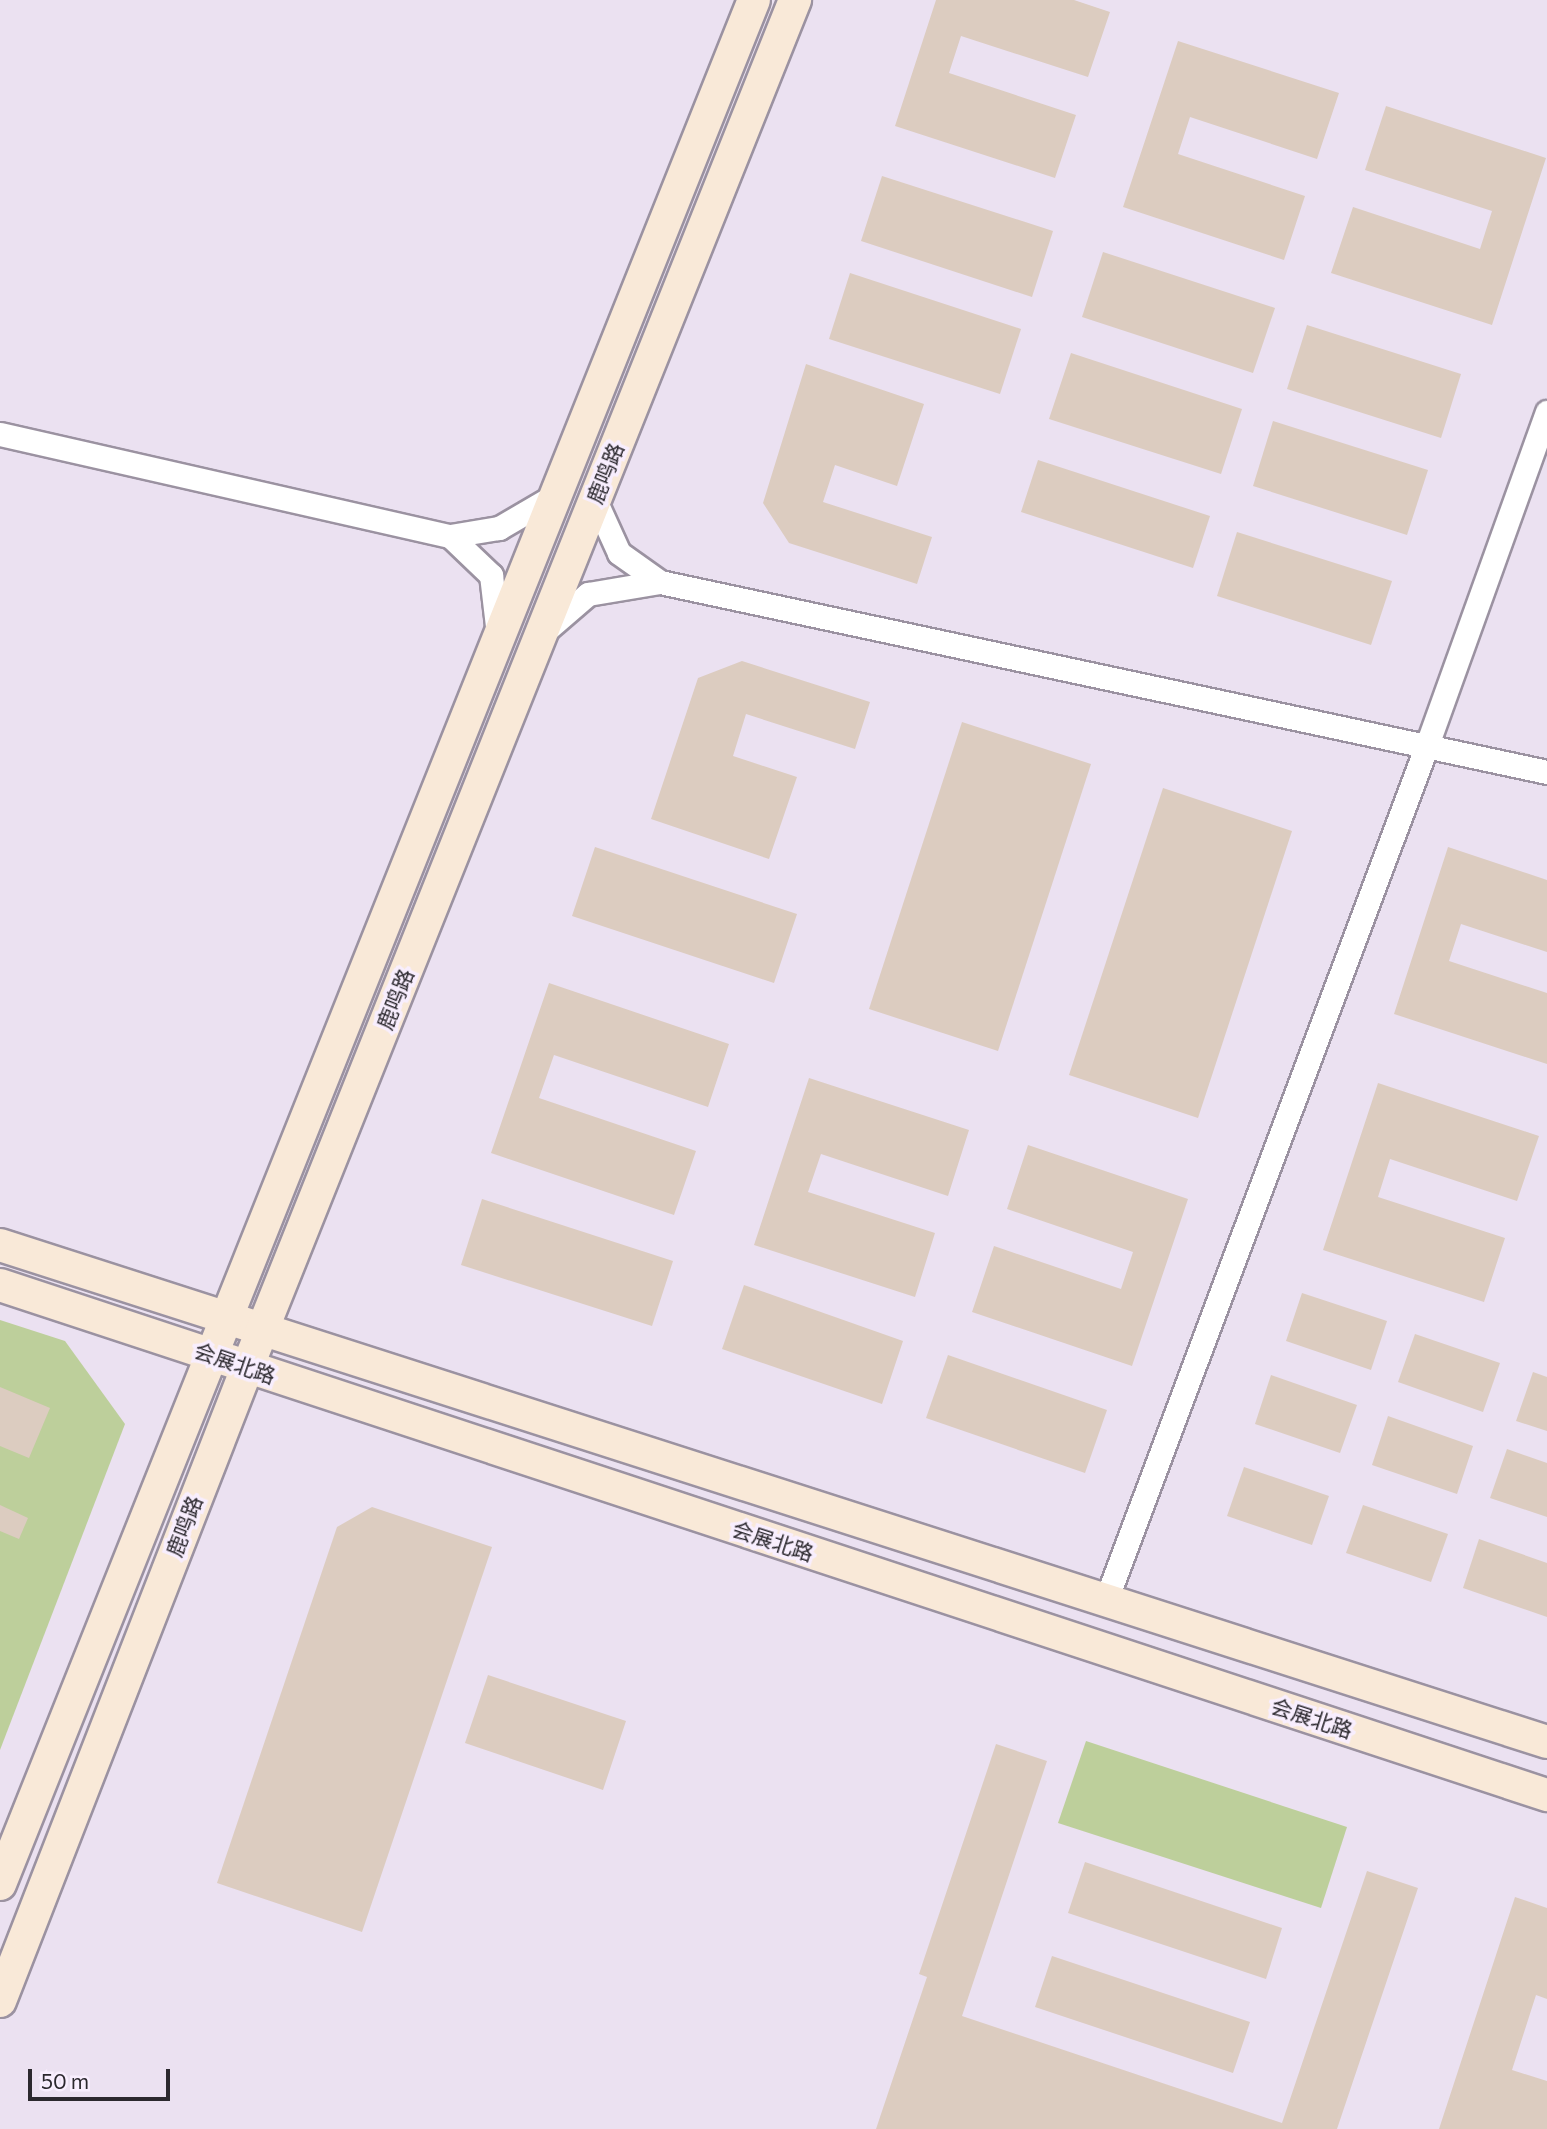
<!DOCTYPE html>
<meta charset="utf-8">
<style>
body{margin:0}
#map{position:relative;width:1547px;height:2129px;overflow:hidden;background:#ebe1f1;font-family:Commissioner,"Noto Sans SC",sans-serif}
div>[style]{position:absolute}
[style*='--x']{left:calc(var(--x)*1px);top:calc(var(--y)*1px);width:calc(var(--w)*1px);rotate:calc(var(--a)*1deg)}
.green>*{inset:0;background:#bdcf9b}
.building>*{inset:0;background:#dcccc0}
.roads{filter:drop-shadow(2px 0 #9b92a1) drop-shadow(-2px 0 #9b92a1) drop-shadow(0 2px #9b92a1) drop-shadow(0 -2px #9b92a1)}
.minor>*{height:23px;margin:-11.5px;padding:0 11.5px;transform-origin:11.5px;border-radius:11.5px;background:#fff}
.secondary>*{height:32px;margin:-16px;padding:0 16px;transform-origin:16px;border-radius:16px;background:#f9e9d8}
span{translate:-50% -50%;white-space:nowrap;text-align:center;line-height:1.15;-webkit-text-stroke:7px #f8eefe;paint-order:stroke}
.street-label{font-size:21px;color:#2b282e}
.scale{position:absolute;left:28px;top:2069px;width:142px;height:32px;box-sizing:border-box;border:4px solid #2b282e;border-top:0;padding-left:9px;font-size:21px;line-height:24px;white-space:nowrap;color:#2b282e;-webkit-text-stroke:5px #f8eefe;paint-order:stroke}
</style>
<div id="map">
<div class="green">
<div style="clip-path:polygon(0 1320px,65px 1341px,125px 1424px,0 1750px)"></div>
<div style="clip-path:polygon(1086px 1741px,1347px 1827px,1321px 1908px,1058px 1823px)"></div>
</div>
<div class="building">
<div style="clip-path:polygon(936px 0,1074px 0,1110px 12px,1088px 77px,961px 36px,949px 73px,1076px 115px,1055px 178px,895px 126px)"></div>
<div style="clip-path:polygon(1178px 41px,1339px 93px,1317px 159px,1190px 117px,1178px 154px,1305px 196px,1284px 260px,1123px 207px)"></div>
<div style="clip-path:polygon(1386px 106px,1546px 158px,1492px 325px,1331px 273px,1353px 207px,1480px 249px,1492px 211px,1365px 170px)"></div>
<div style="clip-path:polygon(882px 176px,1053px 231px,1032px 297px,861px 241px)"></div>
<div style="clip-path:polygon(1103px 252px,1275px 308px,1253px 373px,1082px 317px)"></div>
<div style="clip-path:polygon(850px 273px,1021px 329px,1000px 394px,829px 339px)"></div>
<div style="clip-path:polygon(1307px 325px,1461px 374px,1441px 438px,1287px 389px)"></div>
<div style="clip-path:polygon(1071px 353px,1242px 409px,1221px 474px,1049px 419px)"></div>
<div style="clip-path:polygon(806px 364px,924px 404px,897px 486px,835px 465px,823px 502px,932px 537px,917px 584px,789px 543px,763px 503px)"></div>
<div style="clip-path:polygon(1273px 421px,1428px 470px,1407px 535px,1253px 486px)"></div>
<div style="clip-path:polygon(1038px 460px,1210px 516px,1193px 568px,1021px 512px)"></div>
<div style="clip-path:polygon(1237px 532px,1392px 581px,1371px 645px,1217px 596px)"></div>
<div style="clip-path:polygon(742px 661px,870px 702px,855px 749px,746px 714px,733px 756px,797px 777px,769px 859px,651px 819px,698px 678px)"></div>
<div style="clip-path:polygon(962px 722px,1091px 764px,998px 1051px,869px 1009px)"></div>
<div style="clip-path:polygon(1163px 788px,1292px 831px,1198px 1118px,1069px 1075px)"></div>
<div style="clip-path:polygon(595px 847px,797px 914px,774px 983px,572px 916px)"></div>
<div style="clip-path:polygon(1448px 847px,1547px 880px,1547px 952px,1461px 924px,1449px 961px,1547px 993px,1547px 1064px,1394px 1014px)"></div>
<div style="clip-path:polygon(549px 983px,729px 1044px,708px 1107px,554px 1055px,539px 1098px,696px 1151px,674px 1215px,491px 1153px)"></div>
<div style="clip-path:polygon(809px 1078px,969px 1130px,948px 1196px,821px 1154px,808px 1192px,935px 1233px,915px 1297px,754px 1245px)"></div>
<div style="clip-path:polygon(1378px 1083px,1539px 1136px,1517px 1201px,1390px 1159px,1378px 1197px,1505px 1238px,1484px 1302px,1323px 1250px)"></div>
<div style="clip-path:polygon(1028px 1145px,1188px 1199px,1132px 1366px,972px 1312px,994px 1246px,1121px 1289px,1133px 1252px,1007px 1209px)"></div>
<div style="clip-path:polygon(482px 1199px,673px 1261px,652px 1326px,461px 1265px)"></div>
<div style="clip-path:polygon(744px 1285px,903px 1341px,882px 1404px,722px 1349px)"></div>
<div style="clip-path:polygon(1302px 1293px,1387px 1321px,1371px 1370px,1286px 1341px)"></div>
<div style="clip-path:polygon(1415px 1334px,1500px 1363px,1483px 1412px,1398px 1382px)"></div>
<div style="clip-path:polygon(948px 1355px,1107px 1410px,1085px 1473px,926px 1418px)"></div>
<div style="clip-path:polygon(1533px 1372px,1547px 1377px,1547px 1431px,1516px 1421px)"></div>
<div style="clip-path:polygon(1271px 1375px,1357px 1405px,1340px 1453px,1255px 1424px)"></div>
<div style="clip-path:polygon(0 1387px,50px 1408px,29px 1458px,0 1446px)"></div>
<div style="clip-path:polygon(1388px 1416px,1473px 1446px,1457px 1494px,1372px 1465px)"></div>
<div style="clip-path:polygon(1507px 1449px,1547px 1463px,1547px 1517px,1490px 1498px)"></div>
<div style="clip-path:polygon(1244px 1467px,1329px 1496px,1312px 1545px,1227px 1516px)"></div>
<div style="clip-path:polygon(0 1505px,28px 1518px,19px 1539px,0 1531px)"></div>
<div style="clip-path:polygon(1363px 1505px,1448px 1534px,1431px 1582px,1346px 1553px)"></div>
<div style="clip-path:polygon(372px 1507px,492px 1547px,362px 1932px,217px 1883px,337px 1527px)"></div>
<div style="clip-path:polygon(1479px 1539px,1547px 1563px,1547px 1617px,1463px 1588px)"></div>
<div style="clip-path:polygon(488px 1675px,626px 1721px,603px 1790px,465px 1743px)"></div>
<div style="clip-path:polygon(996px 1744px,1047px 1761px,962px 2016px,1282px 2123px,1367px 1871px,1418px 1888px,1337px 2129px,876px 2129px,927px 1977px,919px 1974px)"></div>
<div style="clip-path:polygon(1085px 1862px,1282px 1928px,1266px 1979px,1068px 1913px)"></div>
<div style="clip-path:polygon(1515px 1897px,1547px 1908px,1547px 1999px,1536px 1995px,1512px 2070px,1547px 2081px,1547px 2129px,1439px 2129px)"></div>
<div style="clip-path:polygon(1052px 1956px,1250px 2022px,1233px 2073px,1035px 2007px)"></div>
</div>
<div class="roads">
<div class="minor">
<div style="--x:0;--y:434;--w:461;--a:12.8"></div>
<div style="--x:450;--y:536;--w:50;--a:-9.3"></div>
<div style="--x:499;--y:528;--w:64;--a:-30.2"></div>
<div style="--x:595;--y:500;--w:58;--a:65.6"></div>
<div style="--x:619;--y:553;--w:50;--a:35.3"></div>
<div style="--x:450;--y:536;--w:57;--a:43.6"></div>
<div style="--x:491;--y:575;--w:60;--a:83.3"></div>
<div style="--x:545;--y:631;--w:57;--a:-40.7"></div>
<div style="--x:588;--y:594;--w:73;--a:-9.5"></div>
<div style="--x:660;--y:582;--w:907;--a:12.09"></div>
<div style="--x:1106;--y:1600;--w:913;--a:-69.42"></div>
<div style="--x:1427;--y:745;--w:354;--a:-70.2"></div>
</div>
<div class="secondary">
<div style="--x:0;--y:1245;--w:1625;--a:17.81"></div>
<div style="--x:0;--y:1285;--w:1629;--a:18.25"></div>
<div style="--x:0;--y:1884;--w:2029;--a:-68.19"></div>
<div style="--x:0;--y:2001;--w:679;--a:-68.68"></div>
<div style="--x:247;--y:1368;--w:1474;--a:-68.17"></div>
</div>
</div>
<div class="street-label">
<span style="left:605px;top:473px;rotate:-68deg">鹿鸣路</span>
<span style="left:395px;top:999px;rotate:-68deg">鹿鸣路</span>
<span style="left:235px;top:1363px;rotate:19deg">会展北路</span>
<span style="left:184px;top:1526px;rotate:-69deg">鹿鸣路</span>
<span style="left:773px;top:1541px;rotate:18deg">会展北路</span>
<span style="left:1312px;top:1718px;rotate:18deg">会展北路</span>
</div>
<div class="scale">50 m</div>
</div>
